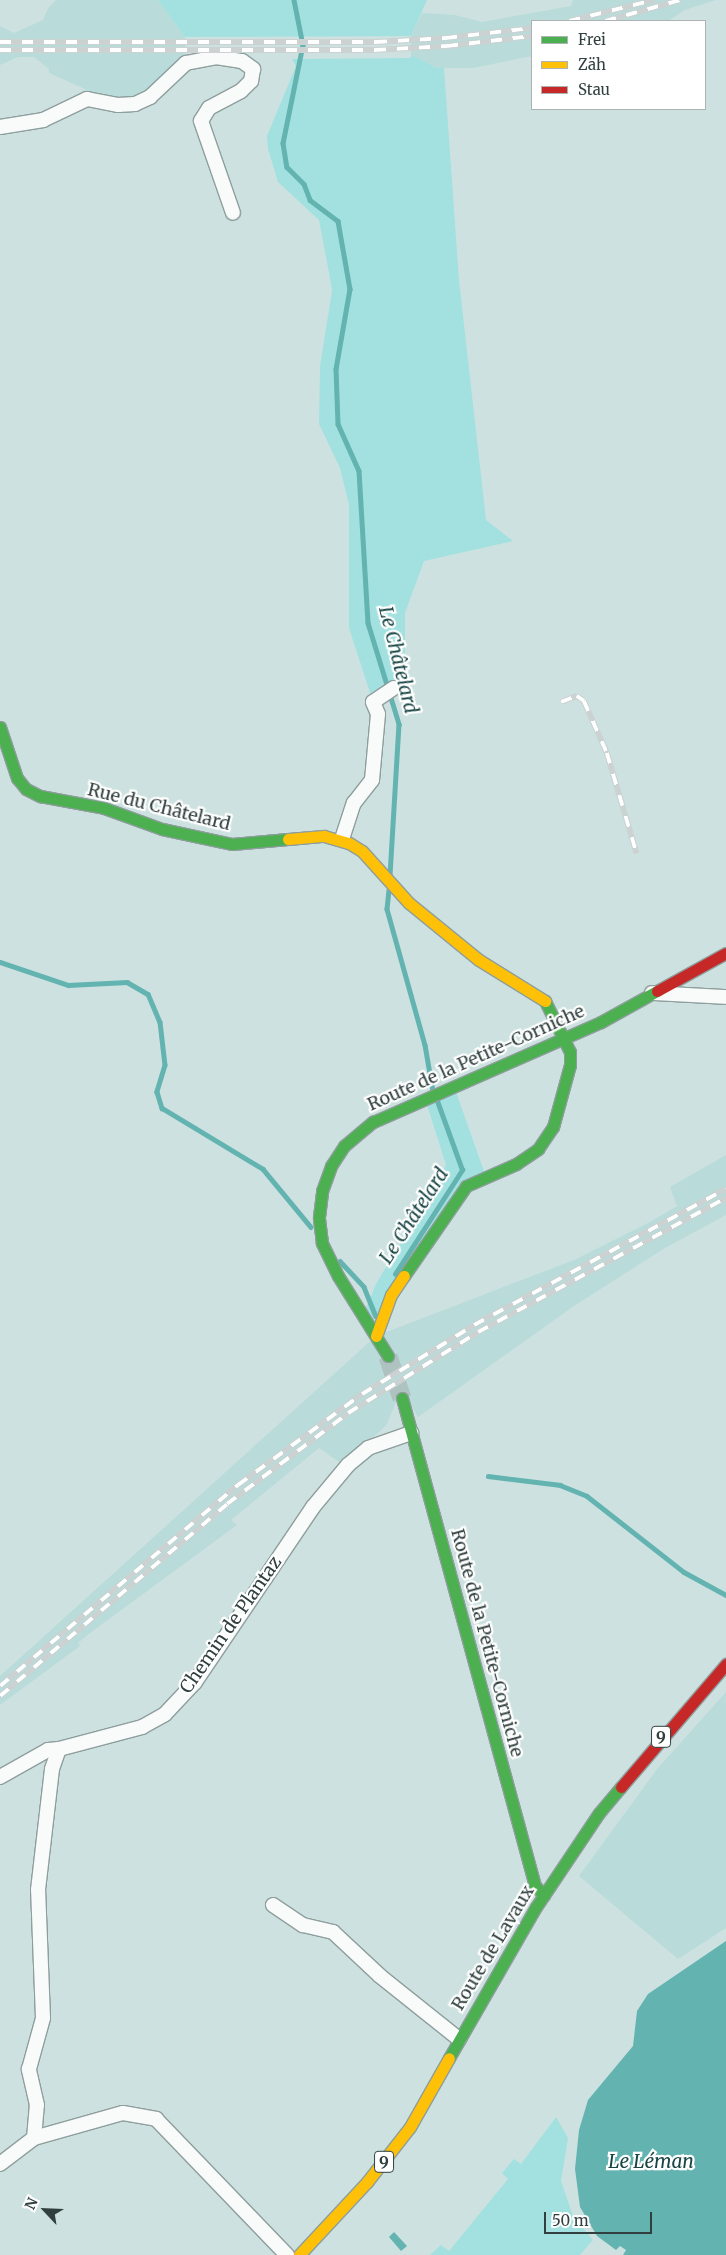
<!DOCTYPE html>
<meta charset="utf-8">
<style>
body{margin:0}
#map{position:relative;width:726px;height:2255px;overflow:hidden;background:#cde2e0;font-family:Merriweather,serif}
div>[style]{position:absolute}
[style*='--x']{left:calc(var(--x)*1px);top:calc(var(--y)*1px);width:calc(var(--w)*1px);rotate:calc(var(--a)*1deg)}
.built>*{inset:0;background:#b9dbda}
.green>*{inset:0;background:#a2e1df}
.water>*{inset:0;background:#63b3b1}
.stream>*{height:4.5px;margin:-2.25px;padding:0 2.25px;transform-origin:2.25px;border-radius:2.25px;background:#63b3b1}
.secondary-tunnel>*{height:19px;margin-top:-9.5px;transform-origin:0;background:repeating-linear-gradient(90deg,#aec2c0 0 19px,transparent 0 28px)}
.roads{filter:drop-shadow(1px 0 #8e9e9d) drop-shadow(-1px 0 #8e9e9d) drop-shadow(0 1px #8e9e9d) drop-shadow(0 -1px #8e9e9d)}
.street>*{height:14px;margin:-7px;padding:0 7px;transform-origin:7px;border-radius:7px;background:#f8fbfa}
.fast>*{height:11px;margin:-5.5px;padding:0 5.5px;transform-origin:5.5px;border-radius:5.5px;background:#4caf50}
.slow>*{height:11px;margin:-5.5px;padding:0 5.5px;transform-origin:5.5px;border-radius:5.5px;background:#ffc107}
.jam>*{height:11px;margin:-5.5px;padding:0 5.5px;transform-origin:5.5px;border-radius:5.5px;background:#c62828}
.rail>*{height:5.5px;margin-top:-2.75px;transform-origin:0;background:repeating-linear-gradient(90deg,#fff 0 11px,#cbd2d1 0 22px);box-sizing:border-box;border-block:1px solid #cbd2d1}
span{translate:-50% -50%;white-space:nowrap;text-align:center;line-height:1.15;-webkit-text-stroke:4.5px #fff;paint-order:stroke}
.shield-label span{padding:1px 4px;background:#fff;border:1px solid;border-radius:4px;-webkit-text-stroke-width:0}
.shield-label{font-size:16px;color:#31403f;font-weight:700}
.street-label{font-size:18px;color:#31403f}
.water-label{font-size:19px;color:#184645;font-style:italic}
.legend{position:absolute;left:531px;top:20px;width:175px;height:90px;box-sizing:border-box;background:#fff;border:1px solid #adb3b2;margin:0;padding:6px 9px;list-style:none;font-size:15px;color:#31403f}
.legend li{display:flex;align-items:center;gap:10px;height:25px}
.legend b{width:25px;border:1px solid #adb3b2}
.north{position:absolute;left:20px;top:2185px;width:50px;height:50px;-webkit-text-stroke:4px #fff;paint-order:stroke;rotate:295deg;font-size:14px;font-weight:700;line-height:20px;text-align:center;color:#31403f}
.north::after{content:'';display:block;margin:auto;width:18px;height:22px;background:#31403f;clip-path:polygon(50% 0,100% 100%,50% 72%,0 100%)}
.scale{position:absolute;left:544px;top:2212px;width:108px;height:22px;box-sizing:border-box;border:2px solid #31403f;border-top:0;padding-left:6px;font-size:15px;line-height:18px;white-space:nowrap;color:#31403f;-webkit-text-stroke:4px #fff;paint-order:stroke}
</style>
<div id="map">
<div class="built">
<div style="clip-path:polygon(56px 0,158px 0,185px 37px,186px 63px,135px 104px,87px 99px,85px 89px,49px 73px,49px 69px,34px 57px,18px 57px,0 65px,0 26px,14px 33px,43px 20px,48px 8px)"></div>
<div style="clip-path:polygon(573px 0,716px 0,685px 10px,668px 21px,532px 21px,532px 56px,473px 68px,437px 68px,411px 55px,411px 36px,422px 13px,455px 15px,482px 22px,571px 6px)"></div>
<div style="clip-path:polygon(726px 1155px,726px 1215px,665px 1248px,574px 1306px,418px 1417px,406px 1396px,397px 1400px,386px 1426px,342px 1464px,319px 1448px,231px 1520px,237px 1525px,90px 1633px,78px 1643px,80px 1646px,0 1705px,0 1676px,376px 1336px,574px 1260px,650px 1222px,677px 1206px,670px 1187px)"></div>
<div style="clip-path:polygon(726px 1692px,726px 1928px,678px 1959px,579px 1876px,657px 1769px)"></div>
</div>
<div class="green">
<div style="clip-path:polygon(158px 0,427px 0,411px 36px,185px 37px)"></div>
<div style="clip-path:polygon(411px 55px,437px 68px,444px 68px,459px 280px,486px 520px,513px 541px,424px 561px,405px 613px,405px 674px,373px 702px,349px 628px,349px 505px,340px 468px,319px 424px,320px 366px,332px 291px,330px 278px,319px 220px,278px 182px,268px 149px,267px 136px,296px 66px,292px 59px,411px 58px)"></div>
<div style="clip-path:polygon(456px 1092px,486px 1177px,466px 1186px,374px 1320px,366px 1308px,376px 1284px,446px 1165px,427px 1105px)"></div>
<div style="clip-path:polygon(556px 2117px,568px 2138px,561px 2181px,573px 2216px,593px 2240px,580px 2255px,430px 2255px,441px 2245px,449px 2251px,508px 2179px,502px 2173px,514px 2159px,521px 2164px)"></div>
</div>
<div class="water">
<div style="clip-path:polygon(726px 1941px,726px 2255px,623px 2255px,626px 2250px,620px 2246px,616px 2250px,597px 2236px,580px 2207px,575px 2169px,579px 2130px,588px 2100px,633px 2046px,637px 2011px,648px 1994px)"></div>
<div style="clip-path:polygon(394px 2232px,407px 2246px,401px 2251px,389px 2237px)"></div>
</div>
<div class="stream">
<div style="--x:294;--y:0;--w:46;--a:78.7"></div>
<div style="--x:303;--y:45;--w:100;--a:101.5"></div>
<div style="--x:283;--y:143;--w:24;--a:81"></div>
<div style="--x:287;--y:167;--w:24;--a:45"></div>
<div style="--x:304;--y:184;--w:17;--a:69"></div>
<div style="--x:310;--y:200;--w:35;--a:37"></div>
<div style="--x:338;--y:221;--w:69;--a:80"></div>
<div style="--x:350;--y:289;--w:81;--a:99.9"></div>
<div style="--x:336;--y:369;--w:55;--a:87.9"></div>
<div style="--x:338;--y:424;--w:51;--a:65.9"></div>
<div style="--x:359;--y:471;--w:152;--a:86.6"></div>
<div style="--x:368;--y:623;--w:106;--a:72.9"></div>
<div style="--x:399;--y:724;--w:151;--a:93.4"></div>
<div style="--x:389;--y:890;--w:19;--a:96"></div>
<div style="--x:387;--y:909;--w:141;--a:74.4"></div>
<div style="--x:425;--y:1045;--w:47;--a:80.1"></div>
<div style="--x:0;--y:962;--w:72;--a:18.7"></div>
<div style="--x:68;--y:985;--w:59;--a:-2.9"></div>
<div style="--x:127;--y:982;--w:24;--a:30"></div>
<div style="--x:148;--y:994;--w:30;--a:67"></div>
<div style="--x:160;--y:1022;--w:43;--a:83.4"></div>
<div style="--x:165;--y:1065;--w:28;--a:107"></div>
<div style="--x:157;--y:1092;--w:17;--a:73"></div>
<div style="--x:162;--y:1108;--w:118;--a:31.1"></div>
<div style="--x:263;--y:1169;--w:75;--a:50.4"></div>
<div style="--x:340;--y:1261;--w:35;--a:47"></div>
<div style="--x:364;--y:1287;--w:31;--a:68"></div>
<div style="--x:395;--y:1274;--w:124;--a:-57.2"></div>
<div style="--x:462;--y:1170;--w:77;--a:-109.9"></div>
<div style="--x:488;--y:1476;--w:73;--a:7.1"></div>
<div style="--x:560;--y:1485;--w:29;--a:22"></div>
<div style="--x:587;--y:1496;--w:123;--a:38.1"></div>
<div style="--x:684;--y:1572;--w:48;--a:28.7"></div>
</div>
<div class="secondary-tunnel">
<div style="--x:388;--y:1356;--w:44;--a:71.6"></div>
</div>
<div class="roads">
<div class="street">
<div style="--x:0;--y:127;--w:44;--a:-9.2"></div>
<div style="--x:43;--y:120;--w:49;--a:-25.5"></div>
<div style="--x:87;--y:99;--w:32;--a:11"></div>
<div style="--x:118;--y:105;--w:17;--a:-3"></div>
<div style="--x:135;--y:104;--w:17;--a:-25"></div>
<div style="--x:150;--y:97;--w:50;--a:-43.4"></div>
<div style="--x:186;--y:63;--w:31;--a:-11"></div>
<div style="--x:216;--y:57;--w:26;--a:9"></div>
<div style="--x:242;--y:61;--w:14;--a:36"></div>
<div style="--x:253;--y:69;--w:12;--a:99"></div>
<div style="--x:251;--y:81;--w:14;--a:135"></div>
<div style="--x:241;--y:91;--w:36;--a:152"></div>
<div style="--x:209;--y:108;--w:15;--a:122"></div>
<div style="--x:201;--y:121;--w:97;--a:70.8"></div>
<div style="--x:342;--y:839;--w:38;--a:-72"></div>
<div style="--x:354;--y:803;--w:29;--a:-52"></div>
<div style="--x:372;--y:780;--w:66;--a:-84.8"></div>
<div style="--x:378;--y:714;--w:13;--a:-113"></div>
<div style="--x:373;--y:702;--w:25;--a:-34"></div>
<div style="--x:652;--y:993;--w:74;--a:3.1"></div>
<div style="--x:0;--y:1777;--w:55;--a:-29.4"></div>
<div style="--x:48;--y:1750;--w:11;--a:-5"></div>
<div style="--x:273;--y:1905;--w:36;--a:34"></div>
<div style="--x:303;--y:1925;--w:31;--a:13"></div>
<div style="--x:333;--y:1932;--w:64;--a:43.1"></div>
<div style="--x:380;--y:1976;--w:101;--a:38.6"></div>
<div style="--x:34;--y:2138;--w:92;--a:-15.7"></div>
<div style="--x:123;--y:2113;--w:34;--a:10"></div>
<div style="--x:156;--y:2119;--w:189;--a:46.1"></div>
<div style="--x:0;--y:2164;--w:43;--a:-37.4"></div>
<div style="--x:34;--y:2138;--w:33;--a:-85"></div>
<div style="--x:37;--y:2105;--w:37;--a:-103"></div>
<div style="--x:29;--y:2069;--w:53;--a:-74.6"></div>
<div style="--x:43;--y:2018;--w:128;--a:-92.2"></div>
<div style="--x:38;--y:1890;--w:122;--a:-83.4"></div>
<div style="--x:52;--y:1769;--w:21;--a:-71"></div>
<div style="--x:59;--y:1749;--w:86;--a:-14.8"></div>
<div style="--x:142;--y:1727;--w:26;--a:-29"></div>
<div style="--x:165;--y:1714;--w:44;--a:-46.8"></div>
<div style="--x:195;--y:1682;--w:211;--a:-56"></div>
<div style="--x:313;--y:1507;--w:55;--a:-50.2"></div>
<div style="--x:348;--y:1465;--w:26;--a:-40"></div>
<div style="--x:368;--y:1448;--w:46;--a:-19.2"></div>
</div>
<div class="fast">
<div style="--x:0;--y:727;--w:54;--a:71.6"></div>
<div style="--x:17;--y:778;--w:14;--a:51"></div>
<div style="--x:26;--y:789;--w:16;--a:27"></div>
<div style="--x:40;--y:796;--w:65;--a:10.6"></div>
<div style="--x:104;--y:808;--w:62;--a:19.9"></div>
<div style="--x:162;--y:829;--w:72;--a:12.1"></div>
<div style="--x:232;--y:844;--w:56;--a:-5.1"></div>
<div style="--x:404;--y:1276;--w:109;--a:-55.4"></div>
<div style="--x:466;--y:1186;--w:55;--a:-23.7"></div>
<div style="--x:516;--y:1164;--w:27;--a:-34"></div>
<div style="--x:538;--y:1149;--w:27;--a:-56"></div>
<div style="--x:553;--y:1127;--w:64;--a:-74.7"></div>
<div style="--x:570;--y:1065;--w:13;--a:-90"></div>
<div style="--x:570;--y:1052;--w:57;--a:-116.1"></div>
<div style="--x:388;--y:1356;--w:94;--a:-122"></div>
<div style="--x:338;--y:1276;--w:37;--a:-116"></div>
<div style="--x:322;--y:1243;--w:26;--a:-97"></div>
<div style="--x:319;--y:1217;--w:26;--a:-83"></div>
<div style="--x:322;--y:1191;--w:27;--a:-70"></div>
<div style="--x:331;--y:1166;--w:24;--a:-57"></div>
<div style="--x:344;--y:1146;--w:38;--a:-40"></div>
<div style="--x:373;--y:1122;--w:249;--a:-23.7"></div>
<div style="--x:601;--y:1022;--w:64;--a:-29"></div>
<div style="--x:402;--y:1398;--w:506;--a:74.75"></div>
<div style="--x:535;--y:1886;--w:13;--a:45"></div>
<div style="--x:449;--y:2058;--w:174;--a:-60.1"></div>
<div style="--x:536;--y:1907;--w:113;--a:-56.2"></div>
<div style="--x:599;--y:1813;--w:34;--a:-50"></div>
</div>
<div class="slow">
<div style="--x:288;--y:839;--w:36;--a:-5"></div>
<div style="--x:324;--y:836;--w:26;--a:16"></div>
<div style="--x:349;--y:843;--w:15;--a:32"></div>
<div style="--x:362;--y:851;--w:70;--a:47.9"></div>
<div style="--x:409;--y:903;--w:90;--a:39.2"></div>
<div style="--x:479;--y:960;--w:78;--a:31.8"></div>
<div style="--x:376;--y:1336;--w:44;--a:-69.9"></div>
<div style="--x:391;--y:1295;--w:23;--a:-56"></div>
<div style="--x:299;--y:2255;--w:100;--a:-47"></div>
<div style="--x:367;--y:2182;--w:70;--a:-52"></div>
<div style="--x:410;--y:2127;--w:79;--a:-60.5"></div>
</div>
<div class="jam">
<div style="--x:657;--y:991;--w:79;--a:-28.8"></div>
<div style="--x:621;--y:1787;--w:162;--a:-49.5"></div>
</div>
</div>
<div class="rail">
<div style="--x:569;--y:21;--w:88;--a:-13.9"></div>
<div style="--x:605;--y:21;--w:78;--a:-15.6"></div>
<div style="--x:0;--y:42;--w:376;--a:0"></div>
<div style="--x:376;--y:42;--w:70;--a:-3.3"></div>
<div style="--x:446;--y:38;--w:87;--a:-6.6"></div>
<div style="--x:0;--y:50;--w:375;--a:0"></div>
<div style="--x:375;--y:50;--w:72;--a:-3.2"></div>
<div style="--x:447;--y:46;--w:86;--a:-6.7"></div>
<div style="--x:561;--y:702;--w:17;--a:-21"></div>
<div style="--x:577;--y:696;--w:9;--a:36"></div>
<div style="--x:584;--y:701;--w:57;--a:66.1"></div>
<div style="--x:607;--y:753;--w:105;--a:73.5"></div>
<div style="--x:0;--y:1686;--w:312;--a:-40.2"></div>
<div style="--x:238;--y:1485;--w:154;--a:-36.3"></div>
<div style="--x:362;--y:1394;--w:132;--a:-31.6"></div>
<div style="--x:474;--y:1325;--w:286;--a:-28.4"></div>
<div style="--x:0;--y:1696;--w:297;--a:-40.2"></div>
<div style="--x:227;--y:1504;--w:151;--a:-36.9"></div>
<div style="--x:348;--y:1413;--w:153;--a:-31.9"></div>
<div style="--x:478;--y:1332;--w:282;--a:-28.4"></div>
</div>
<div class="shield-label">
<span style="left:661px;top:1737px">9</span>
<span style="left:384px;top:2162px">9</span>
</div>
<div class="street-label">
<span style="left:159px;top:807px;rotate:14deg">Rue du Châtelard</span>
<span style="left:476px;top:1058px;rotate:-24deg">Route de la Petite-Corniche</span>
<span style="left:231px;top:1625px;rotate:-55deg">Chemin de Plantaz</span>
<span style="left:487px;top:1643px;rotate:75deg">Route de la Petite-Corniche</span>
<span style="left:493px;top:1948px;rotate:-59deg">Route de Lavaux</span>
</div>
<div class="water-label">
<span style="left:398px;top:660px;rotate:76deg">Le Châtelard</span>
<span style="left:414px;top:1216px;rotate:-57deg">Le Châtelard</span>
<span style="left:651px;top:2162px">Le Léman</span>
</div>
<ul class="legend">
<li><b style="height:6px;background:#4caf50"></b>Frei</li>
<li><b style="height:6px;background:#ffc107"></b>Zäh</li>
<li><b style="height:6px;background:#c62828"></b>Stau</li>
</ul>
<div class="north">N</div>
<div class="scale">50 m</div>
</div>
